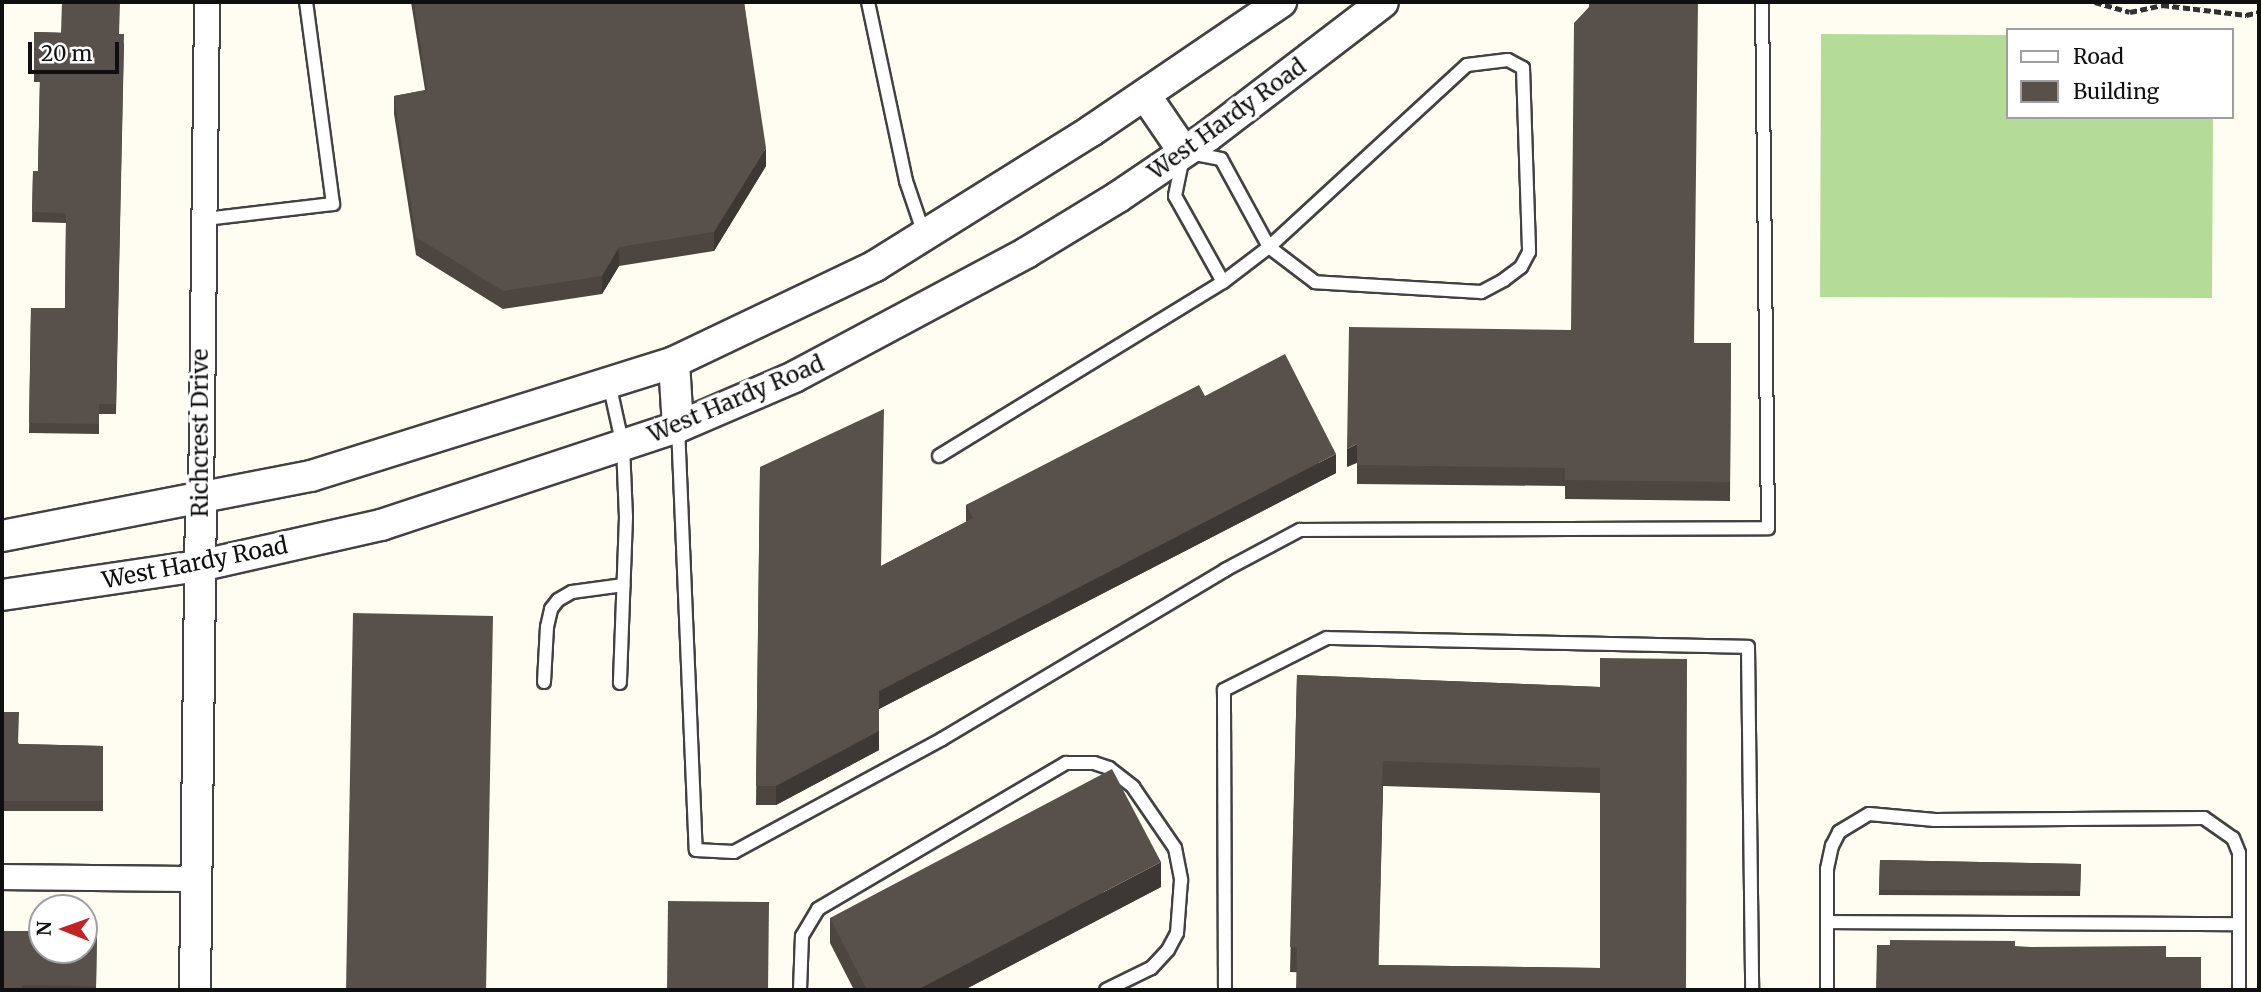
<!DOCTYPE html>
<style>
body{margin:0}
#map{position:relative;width:2261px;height:992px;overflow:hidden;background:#fffdf1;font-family:Merriweather,serif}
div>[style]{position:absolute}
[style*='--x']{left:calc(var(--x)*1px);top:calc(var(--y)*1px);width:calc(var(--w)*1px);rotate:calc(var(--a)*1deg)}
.forest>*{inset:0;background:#b4dc97}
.path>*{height:4.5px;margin-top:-2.25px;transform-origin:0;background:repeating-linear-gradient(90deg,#313131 0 7px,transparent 0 10.5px)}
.roads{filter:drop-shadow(2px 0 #424242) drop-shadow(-2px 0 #424242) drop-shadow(0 2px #424242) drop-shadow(0 -2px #424242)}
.service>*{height:12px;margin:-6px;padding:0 6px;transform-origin:6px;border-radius:6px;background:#fff}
.minor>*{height:24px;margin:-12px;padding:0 12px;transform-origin:12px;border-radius:12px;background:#fff}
.tertiary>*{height:30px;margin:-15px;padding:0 15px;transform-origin:15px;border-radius:15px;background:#fff}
.wall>*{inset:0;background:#4c4540}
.shaded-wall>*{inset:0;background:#3e3834}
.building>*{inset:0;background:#58504b}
span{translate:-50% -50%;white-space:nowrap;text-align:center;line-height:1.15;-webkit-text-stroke:7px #fff;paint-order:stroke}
.street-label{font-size:23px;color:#0f0f0f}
.frame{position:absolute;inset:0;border:4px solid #0f0f0f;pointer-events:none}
.legend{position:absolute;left:2006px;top:28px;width:228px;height:91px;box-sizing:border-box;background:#fff;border:2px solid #9f9f9f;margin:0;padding:9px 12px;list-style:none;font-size:21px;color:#0f0f0f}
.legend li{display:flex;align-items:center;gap:14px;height:35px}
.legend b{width:35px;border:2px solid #9f9f9f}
.north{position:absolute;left:28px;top:894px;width:70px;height:70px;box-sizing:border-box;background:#fff;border:2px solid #9f9f9f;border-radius:50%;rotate:271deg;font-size:19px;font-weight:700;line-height:28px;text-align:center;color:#0f0f0f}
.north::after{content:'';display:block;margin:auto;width:24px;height:32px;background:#c42223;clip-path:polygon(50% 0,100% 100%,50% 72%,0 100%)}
.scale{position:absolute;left:28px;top:42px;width:91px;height:32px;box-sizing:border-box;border:4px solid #0f0f0f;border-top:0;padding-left:9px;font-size:21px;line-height:24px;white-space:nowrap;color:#0f0f0f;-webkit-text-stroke:5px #fff;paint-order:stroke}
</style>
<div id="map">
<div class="forest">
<div style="clip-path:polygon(1821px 34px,2007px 35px,2007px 117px,2213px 117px,2212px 298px,1820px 297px)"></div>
</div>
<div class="path">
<div style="--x:1927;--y:2;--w:61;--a:0"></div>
<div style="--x:2095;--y:2;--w:36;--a:16"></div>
<div style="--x:2130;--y:12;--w:33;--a:-12"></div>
<div style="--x:2162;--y:5;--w:85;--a:6.8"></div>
<div style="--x:2246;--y:15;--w:13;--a:-13"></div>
</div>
<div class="roads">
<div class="service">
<div style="--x:868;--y:2;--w:183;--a:78"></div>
<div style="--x:906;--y:181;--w:56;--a:71.2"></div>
<div style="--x:205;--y:219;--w:129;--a:-6.7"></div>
<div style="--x:333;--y:204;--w:204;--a:-97.6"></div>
<div style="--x:609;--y:383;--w:65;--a:77.5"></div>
<div style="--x:623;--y:446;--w:71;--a:87.6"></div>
<div style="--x:626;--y:517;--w:166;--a:92.1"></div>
<div style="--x:678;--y:427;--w:423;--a:87.6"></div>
<div style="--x:696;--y:850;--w:38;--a:3"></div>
<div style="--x:734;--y:852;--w:237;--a:-28.5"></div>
<div style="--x:942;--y:739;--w:330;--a:-30.8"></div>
<div style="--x:1225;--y:570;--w:85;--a:-28.1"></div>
<div style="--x:1300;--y:530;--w:468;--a:-0.2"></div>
<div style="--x:1768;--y:528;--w:526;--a:-90.65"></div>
<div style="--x:939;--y:456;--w:333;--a:-31.5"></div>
<div style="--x:1223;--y:282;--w:58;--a:-37.3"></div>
<div style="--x:1269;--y:247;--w:269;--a:-42.6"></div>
<div style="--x:1467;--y:65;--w:41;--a:-7"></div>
<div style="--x:1508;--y:60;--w:17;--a:28"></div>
<div style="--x:1523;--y:68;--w:184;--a:88.1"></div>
<div style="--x:1529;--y:252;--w:17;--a:118"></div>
<div style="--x:1521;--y:267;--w:21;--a:143"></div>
<div style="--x:1504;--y:280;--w:26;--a:152"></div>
<div style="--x:1481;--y:292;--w:166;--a:-176.6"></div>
<div style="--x:1315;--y:282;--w:58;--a:-142.7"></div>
<div style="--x:1269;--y:247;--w:100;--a:-118.6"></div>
<div style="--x:1221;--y:159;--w:38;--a:-169"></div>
<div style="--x:1184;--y:152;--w:45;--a:101.6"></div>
<div style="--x:1175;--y:196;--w:98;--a:60.8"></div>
<div style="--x:544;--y:682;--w:55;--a:-86.9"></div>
<div style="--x:547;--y:627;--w:18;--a:-77"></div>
<div style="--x:551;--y:609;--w:11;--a:-52"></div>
<div style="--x:558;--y:600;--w:16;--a:-30"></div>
<div style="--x:572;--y:592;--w:52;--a:-7.7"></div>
<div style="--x:1827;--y:922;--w:411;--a:0.3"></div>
<div style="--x:800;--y:990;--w:54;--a:-87.9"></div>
<div style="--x:802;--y:936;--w:31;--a:-59"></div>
<div style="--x:818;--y:909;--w:288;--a:-30.5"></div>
<div style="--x:1066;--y:763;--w:28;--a:0"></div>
<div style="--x:1094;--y:763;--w:16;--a:18"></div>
<div style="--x:1109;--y:768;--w:31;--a:38"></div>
<div style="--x:1133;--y:787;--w:74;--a:55.5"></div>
<div style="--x:1175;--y:848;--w:33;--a:79"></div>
<div style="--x:1181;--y:880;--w:53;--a:94.3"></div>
<div style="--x:1177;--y:933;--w:19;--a:118"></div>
<div style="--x:1168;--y:950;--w:25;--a:133"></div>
<div style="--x:1151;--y:968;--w:50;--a:153.9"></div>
<div style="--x:1225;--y:990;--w:300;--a:-90.2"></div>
<div style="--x:1224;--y:690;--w:115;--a:-26.8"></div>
<div style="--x:1327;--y:638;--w:421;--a:1.2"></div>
<div style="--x:1748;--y:647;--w:343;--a:89.3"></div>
<div style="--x:1827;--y:990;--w:121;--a:-90"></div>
<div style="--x:1827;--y:869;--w:24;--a:-78"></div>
<div style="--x:1832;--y:846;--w:16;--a:-63"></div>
<div style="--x:1839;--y:832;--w:35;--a:-31"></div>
<div style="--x:1869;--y:814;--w:66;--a:5.2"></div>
<div style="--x:1935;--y:820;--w:269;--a:-0.4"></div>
<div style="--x:2204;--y:818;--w:35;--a:35"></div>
<div style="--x:2233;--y:838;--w:16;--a:68"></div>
<div style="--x:2239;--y:853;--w:137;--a:90"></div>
</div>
<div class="minor">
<div style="--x:201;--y:498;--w:496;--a:-89.3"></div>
<div style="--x:2;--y:877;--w:197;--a:0.6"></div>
</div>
<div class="tertiary">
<div style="--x:1145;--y:95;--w:69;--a:55.6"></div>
<div style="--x:674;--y:362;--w:65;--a:86.5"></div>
<div style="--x:2;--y:536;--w:315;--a:-11"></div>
<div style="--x:311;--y:476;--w:380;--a:-17.4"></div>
<div style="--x:674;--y:362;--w:223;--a:-25.5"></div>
<div style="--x:875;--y:266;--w:255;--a:-32"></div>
<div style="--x:1091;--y:131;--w:230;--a:-34.2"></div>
<div style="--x:2;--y:595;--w:199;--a:-8.4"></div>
<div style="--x:199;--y:566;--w:187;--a:-12.7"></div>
<div style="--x:381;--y:525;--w:313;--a:-18.3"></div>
<div style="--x:678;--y:427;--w:126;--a:-23.3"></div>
<div style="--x:794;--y:377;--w:263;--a:-28.1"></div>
<div style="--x:1026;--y:253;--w:108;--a:-31.3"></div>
<div style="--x:1118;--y:197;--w:109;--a:-34.1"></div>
<div style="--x:1208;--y:136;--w:220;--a:-37.4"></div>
<div style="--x:195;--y:990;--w:492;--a:-89.3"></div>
</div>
</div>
<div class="wall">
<div style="clip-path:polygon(411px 2px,744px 2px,766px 166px,714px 251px,619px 266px,602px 294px,503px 309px,416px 255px,394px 114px,394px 96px,425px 90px)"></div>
<div style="clip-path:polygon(34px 32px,119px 34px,124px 44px,116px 414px,99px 414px,99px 434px,29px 433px,31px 308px,65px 308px,66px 223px,32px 222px,33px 171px,38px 171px,40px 82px,34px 82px)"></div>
<div style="clip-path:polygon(1571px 330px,1695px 343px,1731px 343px,1730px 501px,1565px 499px,1565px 486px,1357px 484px,1357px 463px,1347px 467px)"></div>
<div style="clip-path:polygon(1205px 396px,1336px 473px,879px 709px,879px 750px,776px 805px,756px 805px,760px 467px,881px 566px,966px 522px,966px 505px)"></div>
<div style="clip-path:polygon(evenodd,1297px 675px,1600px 687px,1686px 990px,1290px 972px,1297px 675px,1383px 786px,1600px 793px,1600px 968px,1378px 965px,1383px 786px)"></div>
<div style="clip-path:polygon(2px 712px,19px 744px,103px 746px,103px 811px,2px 811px)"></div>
<div style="clip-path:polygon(1880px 860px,2081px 864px,2080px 896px,1879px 895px)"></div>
<div style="clip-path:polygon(1161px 887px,964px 990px,854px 990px,830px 943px,830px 918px)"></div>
<div style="clip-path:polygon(97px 930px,96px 990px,2px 990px)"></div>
</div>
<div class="shaded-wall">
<div style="clip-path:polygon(766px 148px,766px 166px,714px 251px,714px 232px)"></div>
<div style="clip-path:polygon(619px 247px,619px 266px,602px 294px,602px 276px)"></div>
<div style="clip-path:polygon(1357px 444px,1357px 462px,1347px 467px,1347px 449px)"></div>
<div style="clip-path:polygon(1336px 454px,1336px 473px,879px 709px,879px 750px,776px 805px,776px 786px,879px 691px)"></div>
<div style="clip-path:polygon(1383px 761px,1383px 786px,1378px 990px,1378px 965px)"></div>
<div style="clip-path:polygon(1161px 862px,1161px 887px,964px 990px,917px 990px)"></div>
</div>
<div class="building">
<div style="clip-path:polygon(62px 2px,120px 2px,119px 34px,124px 34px,116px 404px,99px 404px,99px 424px,29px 423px,31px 308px,65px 308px,66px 213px,32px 212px,33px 171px,38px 171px,40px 72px,34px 72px,34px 32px,61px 33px)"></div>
<div style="clip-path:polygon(414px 2px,744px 2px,766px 148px,714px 232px,619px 247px,602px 276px,503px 291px,416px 237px,394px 96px,427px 90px)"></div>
<div style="clip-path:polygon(1589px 2px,1698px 2px,1694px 343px,1731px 343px,1730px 482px,1565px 480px,1565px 468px,1357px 465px,1357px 444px,1347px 449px,1349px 327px,1571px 330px,1574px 23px,1589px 7px)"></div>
<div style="clip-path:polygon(1285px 354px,1336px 454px,879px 691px,879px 731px,776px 786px,756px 786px,760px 467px,884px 409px,881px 566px,973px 518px,966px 505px,1199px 385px,1205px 396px)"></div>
<div style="clip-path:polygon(353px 613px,493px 616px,486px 990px,346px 990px)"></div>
<div style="clip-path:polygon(evenodd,1600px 658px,1687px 659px,1686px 990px,1296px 990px,1297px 947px,1290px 947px,1297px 675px,1600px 687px,1600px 658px,1383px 761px,1600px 768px,1600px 968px,1378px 965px,1383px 761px)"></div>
<div style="clip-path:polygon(2px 712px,19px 712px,18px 744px,103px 746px,103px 801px,2px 801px)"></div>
<div style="clip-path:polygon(1112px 769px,1161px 862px,917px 990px,867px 990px,830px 918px)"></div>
<div style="clip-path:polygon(1880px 860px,2081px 864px,2080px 891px,1879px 890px)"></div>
<div style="clip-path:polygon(668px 901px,769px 902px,768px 990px,667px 990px)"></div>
<div style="clip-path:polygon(84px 930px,97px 930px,96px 986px,22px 985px,22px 990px,2px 990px,2px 931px,42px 931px,42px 950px,84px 950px)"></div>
<div style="clip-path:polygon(1890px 940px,2015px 941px,2015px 946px,2031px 947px,2166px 946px,2166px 957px,2201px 957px,2201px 990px,1876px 990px,1877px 945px,1890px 945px)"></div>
</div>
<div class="street-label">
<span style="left:1227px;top:119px;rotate:-36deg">West Hardy Road</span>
<span style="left:736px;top:399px;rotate:-23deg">West Hardy Road</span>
<span style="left:200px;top:433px;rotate:-90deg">Richcrest Drive</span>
<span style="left:195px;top:563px;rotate:-11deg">West Hardy Road</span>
</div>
<div class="frame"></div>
<ul class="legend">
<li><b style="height:9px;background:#fff"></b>Road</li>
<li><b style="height:19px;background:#58504b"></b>Building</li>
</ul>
<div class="north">N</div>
<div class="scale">20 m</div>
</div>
